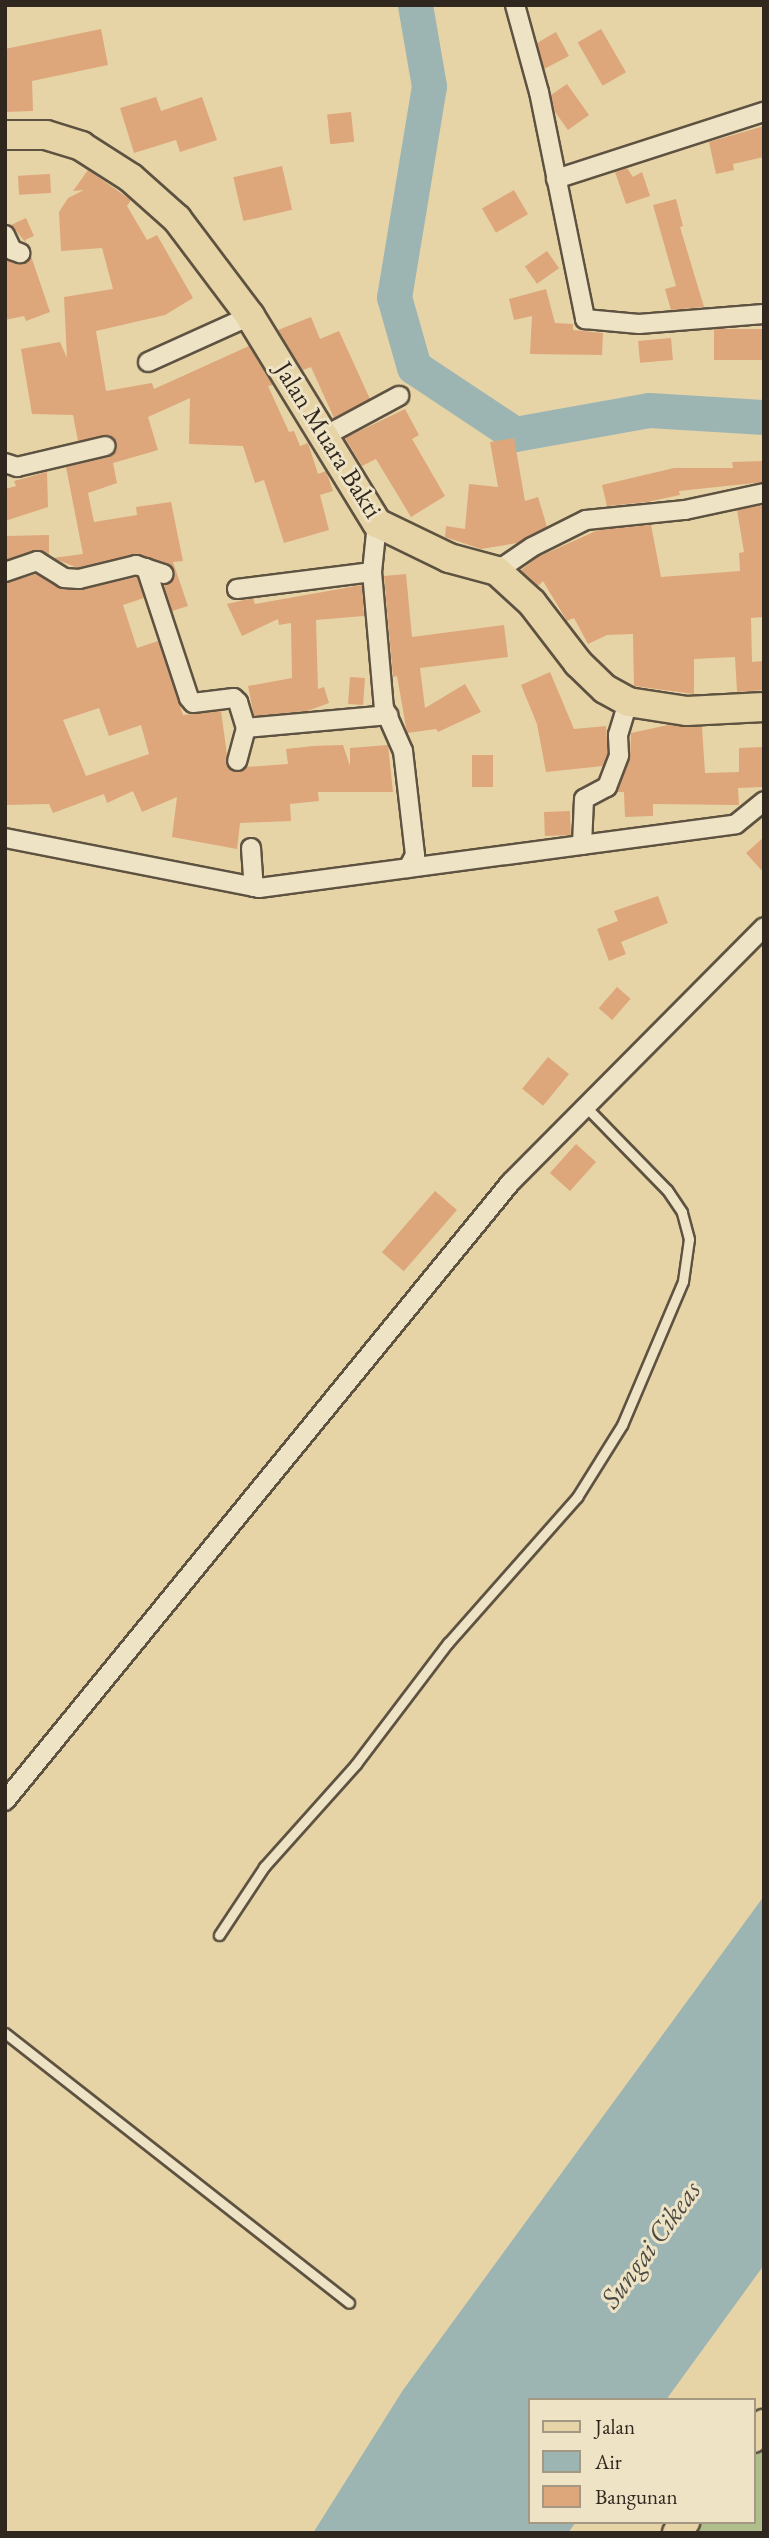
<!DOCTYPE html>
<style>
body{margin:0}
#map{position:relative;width:769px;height:2538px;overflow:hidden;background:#e6d4a7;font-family:"EB Garamond",serif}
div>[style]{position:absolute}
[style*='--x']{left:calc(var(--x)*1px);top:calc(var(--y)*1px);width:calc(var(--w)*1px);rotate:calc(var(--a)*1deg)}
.green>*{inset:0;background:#b0be8b}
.water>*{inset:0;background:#9cb5b3}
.river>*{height:35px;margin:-17.5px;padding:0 17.5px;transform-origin:17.5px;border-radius:17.5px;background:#9cb5b3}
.building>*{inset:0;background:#dea67b;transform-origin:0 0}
.roads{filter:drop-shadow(2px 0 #5e5241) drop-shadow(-2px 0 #5e5241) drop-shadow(0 2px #5e5241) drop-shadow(0 -2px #5e5241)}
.lane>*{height:9px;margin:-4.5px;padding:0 4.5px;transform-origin:4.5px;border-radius:4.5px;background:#efe3c6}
.street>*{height:18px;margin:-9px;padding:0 9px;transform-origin:9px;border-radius:9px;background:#efe3c6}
.primary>*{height:28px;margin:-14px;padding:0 14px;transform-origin:14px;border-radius:14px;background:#e6d4a7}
span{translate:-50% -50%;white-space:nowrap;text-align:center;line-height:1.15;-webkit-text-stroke:6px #efe3c6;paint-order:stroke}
.street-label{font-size:26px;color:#30271f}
.water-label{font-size:28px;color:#4b4a44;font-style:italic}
.frame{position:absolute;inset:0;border:7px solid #30271f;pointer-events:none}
.legend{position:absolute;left:528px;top:2398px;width:228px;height:126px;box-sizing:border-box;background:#efe3c6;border:2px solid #a39883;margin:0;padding:9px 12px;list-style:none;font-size:21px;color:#30271f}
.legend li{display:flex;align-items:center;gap:14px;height:35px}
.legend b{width:35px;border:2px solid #a39883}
</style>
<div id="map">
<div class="green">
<div style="clip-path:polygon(764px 2425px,764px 2533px,677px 2533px,685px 2522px,753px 2522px,753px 2438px)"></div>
</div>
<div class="water">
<div style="clip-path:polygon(764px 1896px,764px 2265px,666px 2400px,529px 2400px,529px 2522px,576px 2522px,568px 2533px,313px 2533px,403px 2390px)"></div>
</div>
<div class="river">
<div style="--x:415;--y:5;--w:82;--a:80.2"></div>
<div style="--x:429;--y:86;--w:214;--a:99.4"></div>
<div style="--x:394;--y:297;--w:73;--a:74.1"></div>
<div style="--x:414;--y:367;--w:121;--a:33.6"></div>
<div style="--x:515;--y:434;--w:136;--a:-10.2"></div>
<div style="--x:649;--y:410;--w:115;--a:3.5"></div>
</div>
<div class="building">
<div style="clip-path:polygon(101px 29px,108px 65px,32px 81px,33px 111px,5px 112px,5px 49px)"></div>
<div style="left:601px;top:29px;width:50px;height:27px;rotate:60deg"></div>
<div style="clip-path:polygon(556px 32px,569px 56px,544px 69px,537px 43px)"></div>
<div style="clip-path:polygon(567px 84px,589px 115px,568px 130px,555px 112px,551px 95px)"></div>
<div style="clip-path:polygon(156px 97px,161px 111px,202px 97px,217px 140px,180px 152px,176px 140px,134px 153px,120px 108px)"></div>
<div style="left:351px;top:112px;width:30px;height:24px;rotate:84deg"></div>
<div style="clip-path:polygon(764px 126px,764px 157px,733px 164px,734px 170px,716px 174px,709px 142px)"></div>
<div style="left:282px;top:166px;width:45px;height:50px;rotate:77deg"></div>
<div style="clip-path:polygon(627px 168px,633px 177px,642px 172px,650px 196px,626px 204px,615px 172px)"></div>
<div style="clip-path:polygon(88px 170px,131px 200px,127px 206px,147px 240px,157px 235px,193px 298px,165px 315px,96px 331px,106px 391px,152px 383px,154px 389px,249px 346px,273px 385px,268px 386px,289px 432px,294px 431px,300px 446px,308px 443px,318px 474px,326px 471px,333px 491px,320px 495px,329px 530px,284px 543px,264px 480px,255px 483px,243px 446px,189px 444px,190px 398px,148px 417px,158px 450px,113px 463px,117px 483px,88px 493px,94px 522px,137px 515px,136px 507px,171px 502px,183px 561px,173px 562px,188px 606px,172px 611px,164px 585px,172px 582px,175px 572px,167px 563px,134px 554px,78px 568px,53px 558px,83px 554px,66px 467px,109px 457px,117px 449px,109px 435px,78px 441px,73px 415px,32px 414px,21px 349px,60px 342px,67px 358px,64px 297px,113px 289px,102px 248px,61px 251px,59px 212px,68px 198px,84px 190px,73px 191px)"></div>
<div style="left:50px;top:174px;width:19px;height:32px;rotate:87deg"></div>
<div style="left:514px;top:190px;width:28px;height:37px;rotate:60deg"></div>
<div style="clip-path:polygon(676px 199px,683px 226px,680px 227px,704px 307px,671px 310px,665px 289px,676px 286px,653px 205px)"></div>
<div style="clip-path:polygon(26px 218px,34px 236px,25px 240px,27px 244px,11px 225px)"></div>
<div style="left:547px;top:251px;width:21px;height:27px;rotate:55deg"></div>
<div style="clip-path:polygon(31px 256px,50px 312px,26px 321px,24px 316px,5px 320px,5px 258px,21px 264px)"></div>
<div style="clip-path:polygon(546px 289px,555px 323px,573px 324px,573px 330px,603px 333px,602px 355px,530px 354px,532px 316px,514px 320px,509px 299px)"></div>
<div style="clip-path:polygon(311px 317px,320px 339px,339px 331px,370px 399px,334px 418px,311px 367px,303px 370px,278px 330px)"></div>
<div style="left:764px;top:329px;width:31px;height:50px;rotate:90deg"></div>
<div style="left:671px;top:338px;width:22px;height:33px;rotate:85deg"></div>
<div style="clip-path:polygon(405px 409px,419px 435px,412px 439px,445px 496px,411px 517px,376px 459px,362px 466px,345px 438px)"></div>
<div style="clip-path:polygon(514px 438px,525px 501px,538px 497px,547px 527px,517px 543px,481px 549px,445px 537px,446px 526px,465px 529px,469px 484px,498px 487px,490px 442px)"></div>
<div style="clip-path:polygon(763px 461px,764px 482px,679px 491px,680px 495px,647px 502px,607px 506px,602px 485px,674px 468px,733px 468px,732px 462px)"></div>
<div style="clip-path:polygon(47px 472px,48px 507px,5px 521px,5px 489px,16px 486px,14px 481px)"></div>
<div style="clip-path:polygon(764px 505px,764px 617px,751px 618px,752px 662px,763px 661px,764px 690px,737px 692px,735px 657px,694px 659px,694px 694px,634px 686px,633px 634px,607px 635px,588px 644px,574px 618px,567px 621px,543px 581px,538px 586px,521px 570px,538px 557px,598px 530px,651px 525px,661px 577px,740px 571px,739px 553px,744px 552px,737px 510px)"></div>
<div style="clip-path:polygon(49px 535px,49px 555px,38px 550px,5px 560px,5px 536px)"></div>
<div style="clip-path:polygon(evenodd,36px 574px,59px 588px,78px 590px,137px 577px,144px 598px,123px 605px,137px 648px,158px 641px,183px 715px,221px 711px,229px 769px,239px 772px,246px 767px,288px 764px,286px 749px,313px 746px,343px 745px,350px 766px,350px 748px,388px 745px,393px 792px,318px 792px,319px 801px,290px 804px,291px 821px,240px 823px,237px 849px,172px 837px,177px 797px,142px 812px,133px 791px,107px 803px,104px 794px,53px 813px,49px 804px,5px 805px,5px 583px,36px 574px,99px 708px,109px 736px,141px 725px,149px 754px,86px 776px,63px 720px,99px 708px)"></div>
<div style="clip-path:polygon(406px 574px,412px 637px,504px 625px,508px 657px,420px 668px,425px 708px,465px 684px,481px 712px,438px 732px,436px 729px,407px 733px,397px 676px,393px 677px,384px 576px)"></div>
<div style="clip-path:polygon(362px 585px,364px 616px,316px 620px,318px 689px,324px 687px,329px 703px,307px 711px,254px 716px,248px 686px,292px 678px,291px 623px,279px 625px,278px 619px,242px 636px,227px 604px,253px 598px,255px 604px)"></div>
<div style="clip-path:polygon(550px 672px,574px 729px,606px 726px,608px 753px,603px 766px,546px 772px,537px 724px,521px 685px)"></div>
<div style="left:350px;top:677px;width:15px;height:27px;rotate:4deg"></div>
<div style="clip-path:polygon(668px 725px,702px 727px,705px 773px,739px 772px,739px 748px,764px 747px,764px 787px,738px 788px,739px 805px,653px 804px,653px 816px,625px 817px,624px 792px,617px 792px,630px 758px,631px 733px)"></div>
<div style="left:472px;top:755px;width:21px;height:32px"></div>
<div style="left:570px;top:811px;width:24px;height:26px;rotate:88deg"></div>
<div style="clip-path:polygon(764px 837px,764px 873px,746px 853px)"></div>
<div style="clip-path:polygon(658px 896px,668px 923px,621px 942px,626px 954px,609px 961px,597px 929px,618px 921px,614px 911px)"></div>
<div style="left:617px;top:987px;width:18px;height:28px;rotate:41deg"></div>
<div style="left:548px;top:1057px;width:27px;height:41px;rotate:39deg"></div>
<div style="left:576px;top:1144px;width:27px;height:39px;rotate:42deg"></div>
<div style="left:435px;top:1191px;width:29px;height:81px;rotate:41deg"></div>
</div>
<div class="roads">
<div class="lane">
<div style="--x:219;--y:1935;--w:82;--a:-56.5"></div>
<div style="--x:264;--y:1867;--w:138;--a:-48.2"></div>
<div style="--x:356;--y:1764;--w:152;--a:-52.8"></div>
<div style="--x:448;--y:1643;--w:195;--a:-48.5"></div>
<div style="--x:577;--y:1497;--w:85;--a:-58"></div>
<div style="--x:622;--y:1425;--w:156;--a:-67"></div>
<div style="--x:683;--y:1281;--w:42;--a:-81.9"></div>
<div style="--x:689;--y:1239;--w:28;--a:-105"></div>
<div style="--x:682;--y:1212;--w:27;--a:-124"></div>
<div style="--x:667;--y:1190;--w:117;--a:-134.3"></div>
<div style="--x:5;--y:2033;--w:437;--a:38.1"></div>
</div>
<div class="street">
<div style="--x:515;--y:5;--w:90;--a:74.6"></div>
<div style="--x:539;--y:92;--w:232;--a:78.5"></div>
<div style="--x:585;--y:319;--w:54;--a:5.3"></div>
<div style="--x:639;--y:324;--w:125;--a:-4.6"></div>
<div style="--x:556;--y:179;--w:219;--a:-17.9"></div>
<div style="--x:5;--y:235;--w:17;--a:65"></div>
<div style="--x:12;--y:250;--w:9;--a:21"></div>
<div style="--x:148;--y:362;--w:112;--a:-24.3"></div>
<div style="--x:321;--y:438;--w:89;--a:-28.3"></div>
<div style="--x:5;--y:463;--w:13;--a:18"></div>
<div style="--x:17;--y:467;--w:91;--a:-13.3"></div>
<div style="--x:377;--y:523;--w:49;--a:95.8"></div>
<div style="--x:372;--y:572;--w:137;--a:85"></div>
<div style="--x:384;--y:708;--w:47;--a:66.2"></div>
<div style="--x:403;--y:751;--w:105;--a:83.4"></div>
<div style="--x:415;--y:855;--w:15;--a:118"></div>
<div style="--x:146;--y:568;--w:137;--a:71.7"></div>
<div style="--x:189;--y:698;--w:6;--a:51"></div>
<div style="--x:193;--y:703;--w:41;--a:-7"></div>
<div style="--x:234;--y:698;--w:6;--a:45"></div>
<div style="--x:238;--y:702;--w:27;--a:73"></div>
<div style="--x:246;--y:728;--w:34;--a:105"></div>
<div style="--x:497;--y:571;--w:42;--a:-34.4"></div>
<div style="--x:532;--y:547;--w:60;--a:-26.6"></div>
<div style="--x:586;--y:520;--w:100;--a:-5.8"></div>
<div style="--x:685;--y:510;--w:81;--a:-12.1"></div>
<div style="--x:5;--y:572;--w:34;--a:-19"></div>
<div style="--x:37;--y:561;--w:32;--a:32"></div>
<div style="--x:64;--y:578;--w:15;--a:4"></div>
<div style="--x:79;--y:579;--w:59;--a:-13.8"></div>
<div style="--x:136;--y:565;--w:29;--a:18"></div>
<div style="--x:237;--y:589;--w:136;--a:-7.2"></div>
<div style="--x:246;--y:728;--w:143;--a:-5.2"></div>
<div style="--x:5;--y:838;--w:259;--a:11.1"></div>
<div style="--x:259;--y:888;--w:481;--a:-7.6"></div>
<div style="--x:736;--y:824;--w:36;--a:-39"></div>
<div style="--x:582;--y:845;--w:46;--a:-87.5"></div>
<div style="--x:584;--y:799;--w:26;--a:-28"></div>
<div style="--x:607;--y:787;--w:34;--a:-69"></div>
<div style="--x:619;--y:755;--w:20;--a:-93"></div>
<div style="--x:618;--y:735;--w:34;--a:-73"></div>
<div style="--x:251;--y:848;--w:39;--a:86"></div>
<div style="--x:5;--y:1801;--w:799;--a:-50.74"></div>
<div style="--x:511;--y:1182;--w:359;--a:-45.2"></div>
</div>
<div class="primary">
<div style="--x:5;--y:135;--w:41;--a:0"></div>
<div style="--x:46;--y:135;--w:37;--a:17"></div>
<div style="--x:81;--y:146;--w:59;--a:32.6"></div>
<div style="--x:131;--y:178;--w:62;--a:41.7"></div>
<div style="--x:177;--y:219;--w:121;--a:53"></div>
<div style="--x:250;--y:316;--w:243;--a:58.5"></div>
<div style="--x:377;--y:523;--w:80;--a:25.9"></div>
<div style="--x:449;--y:558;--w:50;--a:15.2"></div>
<div style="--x:497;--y:571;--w:47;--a:42.4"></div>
<div style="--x:532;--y:603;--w:76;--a:52.5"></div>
<div style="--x:578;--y:663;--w:37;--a:44"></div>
<div style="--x:605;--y:689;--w:26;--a:29"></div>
<div style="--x:628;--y:702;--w:60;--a:8.7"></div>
<div style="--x:687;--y:711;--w:77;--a:-3"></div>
<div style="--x:753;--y:2438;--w:18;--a:-52"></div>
<div style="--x:677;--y:2533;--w:14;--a:-54"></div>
</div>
</div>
<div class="street-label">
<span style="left:328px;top:440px;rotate:58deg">Jalan Muara Bakti</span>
</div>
<div class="water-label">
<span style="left:650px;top:2244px;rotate:-54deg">Sungai Cikeas</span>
</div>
<div class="frame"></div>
<ul class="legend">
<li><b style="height:9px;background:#e6d4a7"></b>Jalan</li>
<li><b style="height:19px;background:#9cb5b3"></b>Air</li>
<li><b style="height:19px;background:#dea67b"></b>Bangunan</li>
</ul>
</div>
